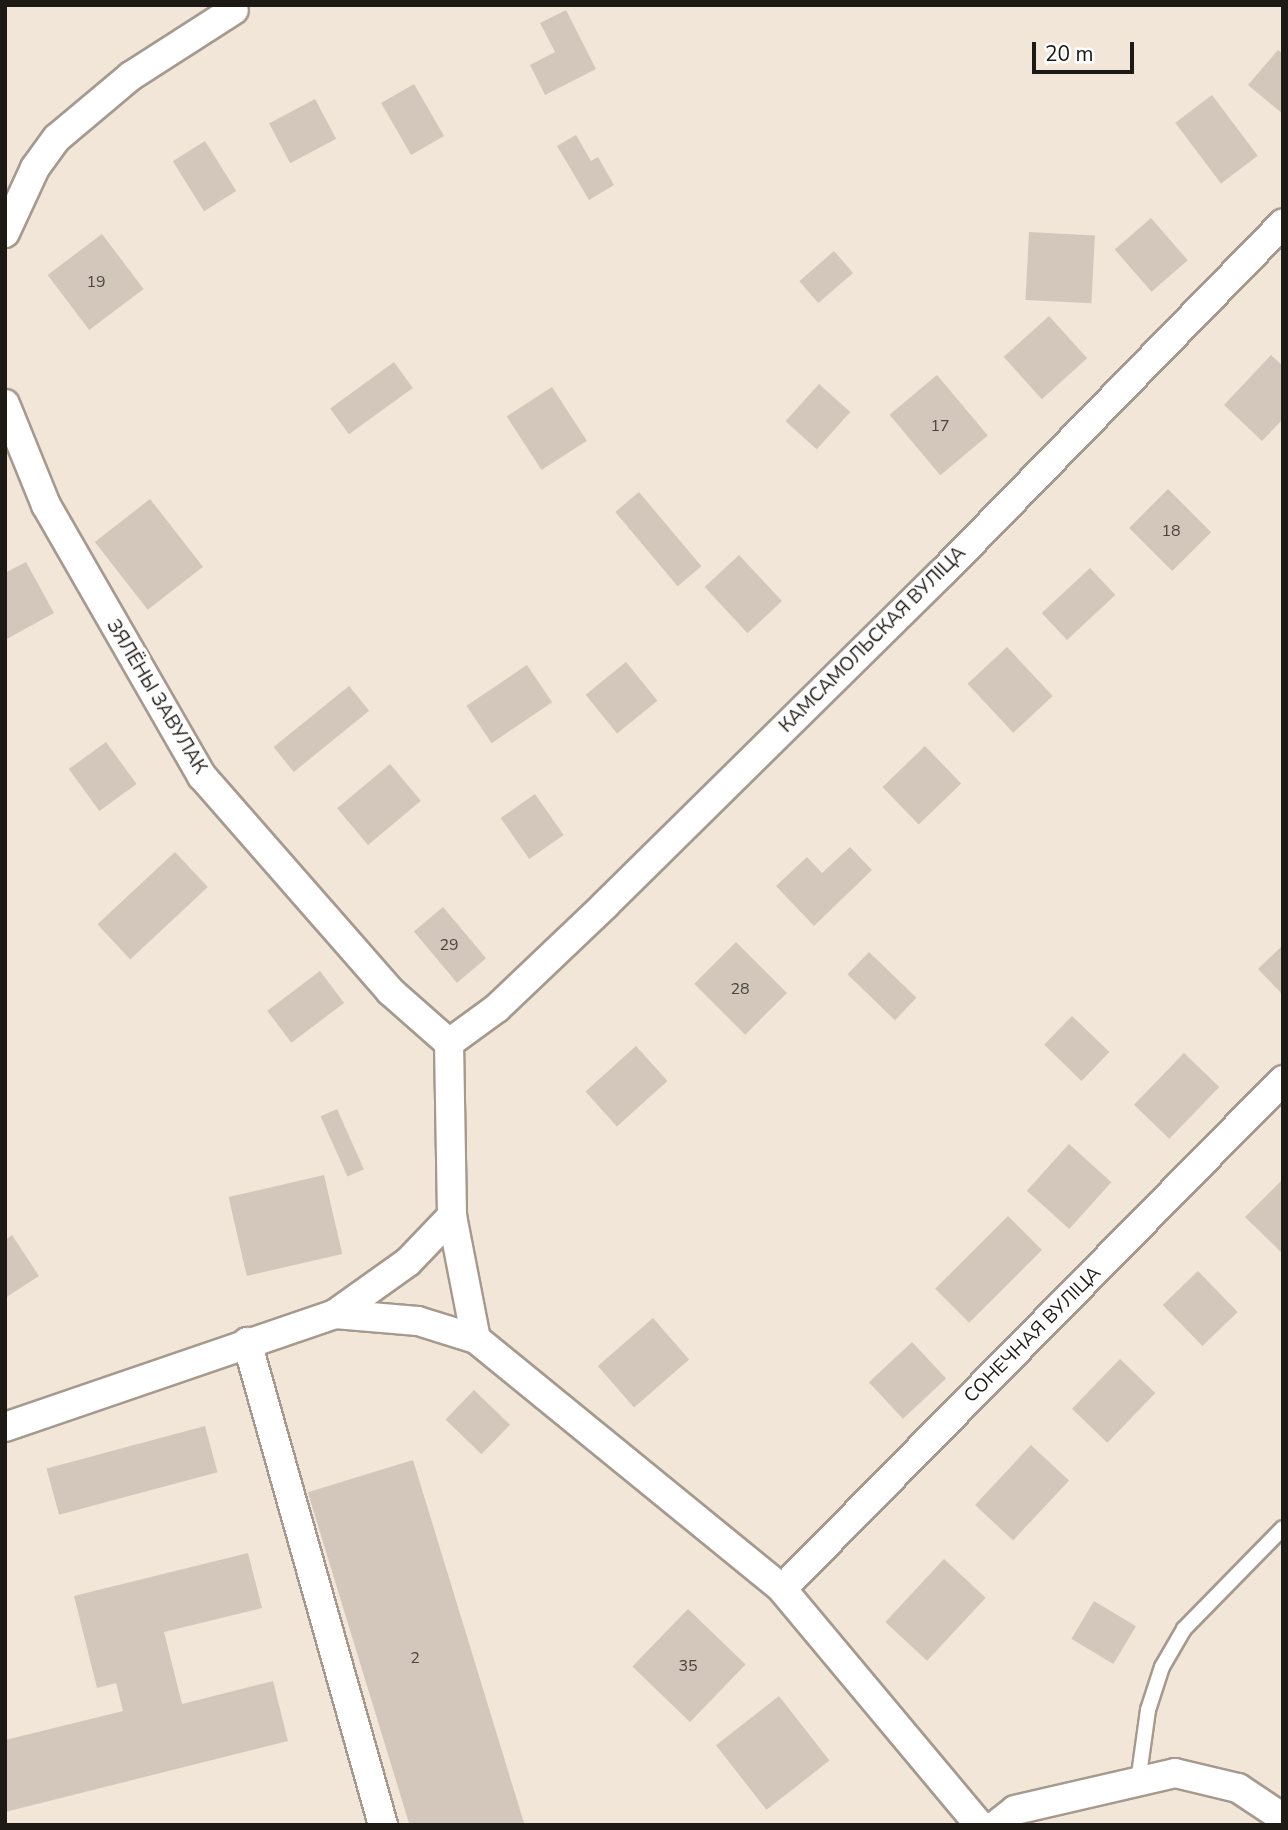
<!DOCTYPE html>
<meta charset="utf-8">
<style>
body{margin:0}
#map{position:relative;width:1288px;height:1830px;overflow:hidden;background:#f2e6d9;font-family:"Nunito Sans",sans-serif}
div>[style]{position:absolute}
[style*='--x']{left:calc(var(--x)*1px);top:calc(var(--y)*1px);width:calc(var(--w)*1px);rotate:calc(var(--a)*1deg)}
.building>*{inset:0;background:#d3c7bb;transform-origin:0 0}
.roads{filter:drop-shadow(2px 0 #a69a8e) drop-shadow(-2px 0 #a69a8e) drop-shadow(0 2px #a69a8e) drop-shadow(0 -2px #a69a8e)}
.service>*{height:14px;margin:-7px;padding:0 7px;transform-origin:7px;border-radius:7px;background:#fff}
.minor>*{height:28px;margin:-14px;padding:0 14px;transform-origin:14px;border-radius:14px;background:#fff}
span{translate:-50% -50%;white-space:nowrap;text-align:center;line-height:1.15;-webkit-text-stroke:6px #fff;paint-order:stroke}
.number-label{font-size:16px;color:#4a443e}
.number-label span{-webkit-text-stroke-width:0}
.street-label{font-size:19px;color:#1d1914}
.frame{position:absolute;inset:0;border:7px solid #1d1914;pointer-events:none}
.scale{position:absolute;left:1032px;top:42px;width:102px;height:32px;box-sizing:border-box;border:4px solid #1d1914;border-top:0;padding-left:9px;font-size:21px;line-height:24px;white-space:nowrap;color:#1d1914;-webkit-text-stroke:5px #fff;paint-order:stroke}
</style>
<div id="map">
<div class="building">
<div style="clip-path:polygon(566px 10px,596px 69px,545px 95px,530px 65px,555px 52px,540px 23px)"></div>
<div style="clip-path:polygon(1278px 50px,1283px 54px,1283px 114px,1248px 85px)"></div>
<div style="left:414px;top:84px;width:60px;height:38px;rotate:60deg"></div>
<div style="left:1212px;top:95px;width:76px;height:46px;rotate:53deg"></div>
<div style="left:315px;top:99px;width:45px;height:52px;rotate:62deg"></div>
<div style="clip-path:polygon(576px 135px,591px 161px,598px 157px,614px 185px,589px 200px,557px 146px)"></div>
<div style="left:205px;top:141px;width:59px;height:38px;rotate:58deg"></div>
<div style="left:1151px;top:218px;width:56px;height:48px;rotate:49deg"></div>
<div style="left:1029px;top:232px;width:66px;height:68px;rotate:3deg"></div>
<div style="left:102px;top:234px;width:69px;height:68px;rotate:53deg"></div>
<div style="left:834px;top:251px;width:29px;height:46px;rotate:49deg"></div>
<div style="left:1049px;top:316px;width:57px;height:61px;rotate:48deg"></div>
<div style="clip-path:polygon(1271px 355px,1283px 366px,1283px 419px,1262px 441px,1224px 405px)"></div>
<div style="left:394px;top:362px;width:32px;height:79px;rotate:54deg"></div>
<div style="left:937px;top:375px;width:79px;height:62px;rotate:50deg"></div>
<div style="left:819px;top:384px;width:42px;height:50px;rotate:42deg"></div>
<div style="left:552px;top:387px;width:64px;height:54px;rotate:57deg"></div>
<div style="left:1168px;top:489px;width:61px;height:55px;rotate:45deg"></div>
<div style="left:639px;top:492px;width:97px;height:31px;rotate:50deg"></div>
<div style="left:150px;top:499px;width:86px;height:70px;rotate:52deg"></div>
<div style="left:739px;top:555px;width:63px;height:47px;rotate:47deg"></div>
<div style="clip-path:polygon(26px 562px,54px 613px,5px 640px,5px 573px)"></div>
<div style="left:1090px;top:568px;width:37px;height:66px;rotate:47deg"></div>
<div style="left:1007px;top:647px;width:67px;height:54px;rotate:47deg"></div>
<div style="left:626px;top:662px;width:50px;height:52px;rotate:51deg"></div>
<div style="left:527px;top:665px;width:45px;height:73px;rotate:56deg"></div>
<div style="left:349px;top:686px;width:32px;height:97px;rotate:51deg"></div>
<div style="left:106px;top:742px;width:52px;height:46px;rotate:54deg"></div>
<div style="left:925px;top:746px;width:52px;height:59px;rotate:46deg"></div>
<div style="left:390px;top:764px;width:48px;height:69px;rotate:50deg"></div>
<div style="left:535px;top:794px;width:50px;height:42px;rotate:55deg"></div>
<div style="clip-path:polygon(850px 847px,872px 870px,814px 926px,776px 886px,807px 857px,822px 873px)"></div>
<div style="left:175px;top:852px;width:48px;height:106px;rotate:47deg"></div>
<div style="left:443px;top:907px;width:67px;height:38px;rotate:50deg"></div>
<div style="left:736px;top:942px;width:72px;height:59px;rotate:45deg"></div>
<div style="clip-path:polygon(1283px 945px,1283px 995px,1258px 969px)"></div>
<div style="left:869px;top:952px;width:66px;height:31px;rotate:44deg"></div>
<div style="left:320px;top:971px;width:40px;height:66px;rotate:53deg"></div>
<div style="left:1072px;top:1016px;width:52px;height:40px;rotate:44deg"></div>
<div style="left:636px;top:1046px;width:47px;height:68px;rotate:48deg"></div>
<div style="left:1184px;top:1053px;width:49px;height:72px;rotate:44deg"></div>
<div style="left:337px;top:1109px;width:66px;height:18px;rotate:66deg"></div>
<div style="left:1069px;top:1144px;width:57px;height:63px;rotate:42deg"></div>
<div style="left:324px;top:1175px;width:81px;height:98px;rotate:77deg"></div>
<div style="clip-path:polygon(1283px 1179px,1283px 1254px,1245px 1217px)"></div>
<div style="left:1008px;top:1216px;width:48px;height:103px;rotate:45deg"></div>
<div style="clip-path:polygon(12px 1235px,39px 1276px,5px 1298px,5px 1240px)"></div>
<div style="left:1198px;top:1271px;width:57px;height:49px;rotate:46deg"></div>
<div style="left:653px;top:1318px;width:55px;height:73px;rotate:49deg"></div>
<div style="left:912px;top:1342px;width:50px;height:59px;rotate:47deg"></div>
<div style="left:1120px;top:1359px;width:49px;height:69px;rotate:44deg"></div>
<div style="left:474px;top:1390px;width:50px;height:41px;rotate:44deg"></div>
<div style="left:205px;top:1426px;width:48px;height:164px;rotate:75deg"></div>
<div style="left:1031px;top:1445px;width:52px;height:82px;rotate:43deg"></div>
<div style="left:413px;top:1460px;width:381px;height:110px;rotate:73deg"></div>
<div style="clip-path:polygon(248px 1553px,262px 1608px,164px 1632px,182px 1704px,273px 1681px,288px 1741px,5px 1812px,5px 1740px,123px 1711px,116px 1683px,97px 1688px,74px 1596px)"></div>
<div style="left:944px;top:1559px;width:57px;height:86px;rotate:43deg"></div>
<div style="left:1094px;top:1601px;width:49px;height:44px;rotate:31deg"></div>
<div style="left:688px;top:1609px;width:80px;height:80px;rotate:44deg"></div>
<div style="left:779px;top:1696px;width:82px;height:80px;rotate:52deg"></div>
</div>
<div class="roads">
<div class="service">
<div style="--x:1138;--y:1782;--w:73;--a:-82.1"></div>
<div style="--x:1148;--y:1710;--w:45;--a:-72"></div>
<div style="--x:1162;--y:1667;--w:44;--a:-59.9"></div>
<div style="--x:1184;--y:1629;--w:141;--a:-45.6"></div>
</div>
<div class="minor">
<div style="--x:5;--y:233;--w:72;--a:-65.2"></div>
<div style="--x:35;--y:168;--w:37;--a:-54"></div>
<div style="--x:57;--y:138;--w:97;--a:-40"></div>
<div style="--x:131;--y:76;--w:122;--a:-32.7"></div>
<div style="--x:5;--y:404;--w:109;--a:67.9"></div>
<div style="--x:46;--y:505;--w:313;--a:60.1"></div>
<div style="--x:202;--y:776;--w:286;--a:48.8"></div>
<div style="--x:390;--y:991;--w:79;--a:41.4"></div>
<div style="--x:449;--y:1043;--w:59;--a:-36.1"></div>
<div style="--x:497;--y:1008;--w:149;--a:-43.6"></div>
<div style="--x:605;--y:905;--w:474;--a:-44.6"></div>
<div style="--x:943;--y:572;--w:487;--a:-45.7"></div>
<div style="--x:449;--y:1043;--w:173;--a:89"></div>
<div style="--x:452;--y:1216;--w:125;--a:79"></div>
<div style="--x:335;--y:1314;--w:90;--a:-35.5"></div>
<div style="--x:408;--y:1262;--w:64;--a:-46.3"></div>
<div style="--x:247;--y:1342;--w:502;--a:74.27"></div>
<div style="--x:5;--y:1427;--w:349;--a:-18.9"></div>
<div style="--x:335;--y:1314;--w:83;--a:4.8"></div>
<div style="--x:418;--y:1321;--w:61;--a:17.2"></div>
<div style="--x:476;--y:1339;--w:395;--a:39.2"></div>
<div style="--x:782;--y:1589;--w:307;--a:50.1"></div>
<div style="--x:782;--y:1589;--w:714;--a:-45.45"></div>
<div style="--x:996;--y:1825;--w:24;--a:-38"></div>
<div style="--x:1015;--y:1810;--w:164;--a:-13"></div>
<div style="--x:1175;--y:1773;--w:65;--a:13.4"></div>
<div style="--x:1238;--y:1788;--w:54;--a:33.7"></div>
</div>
</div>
<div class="number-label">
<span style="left:96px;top:282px">19</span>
<span style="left:940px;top:426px">17</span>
<span style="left:1171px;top:531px">18</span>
<span style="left:449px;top:945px">29</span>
<span style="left:740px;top:989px">28</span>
<span style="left:415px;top:1658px">2</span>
<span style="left:688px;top:1666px">35</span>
</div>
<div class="street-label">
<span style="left:873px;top:640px;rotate:-45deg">КАМСАМОЛЬСКАЯ ВУЛІЦА</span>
<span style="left:156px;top:697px;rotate:59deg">ЗЯЛЁНЫ ЗАВУЛАК</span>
<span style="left:1033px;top:1335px;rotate:-45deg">СОНЕЧНАЯ ВУЛІЦА</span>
</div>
<div class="frame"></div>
<div class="scale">20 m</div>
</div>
